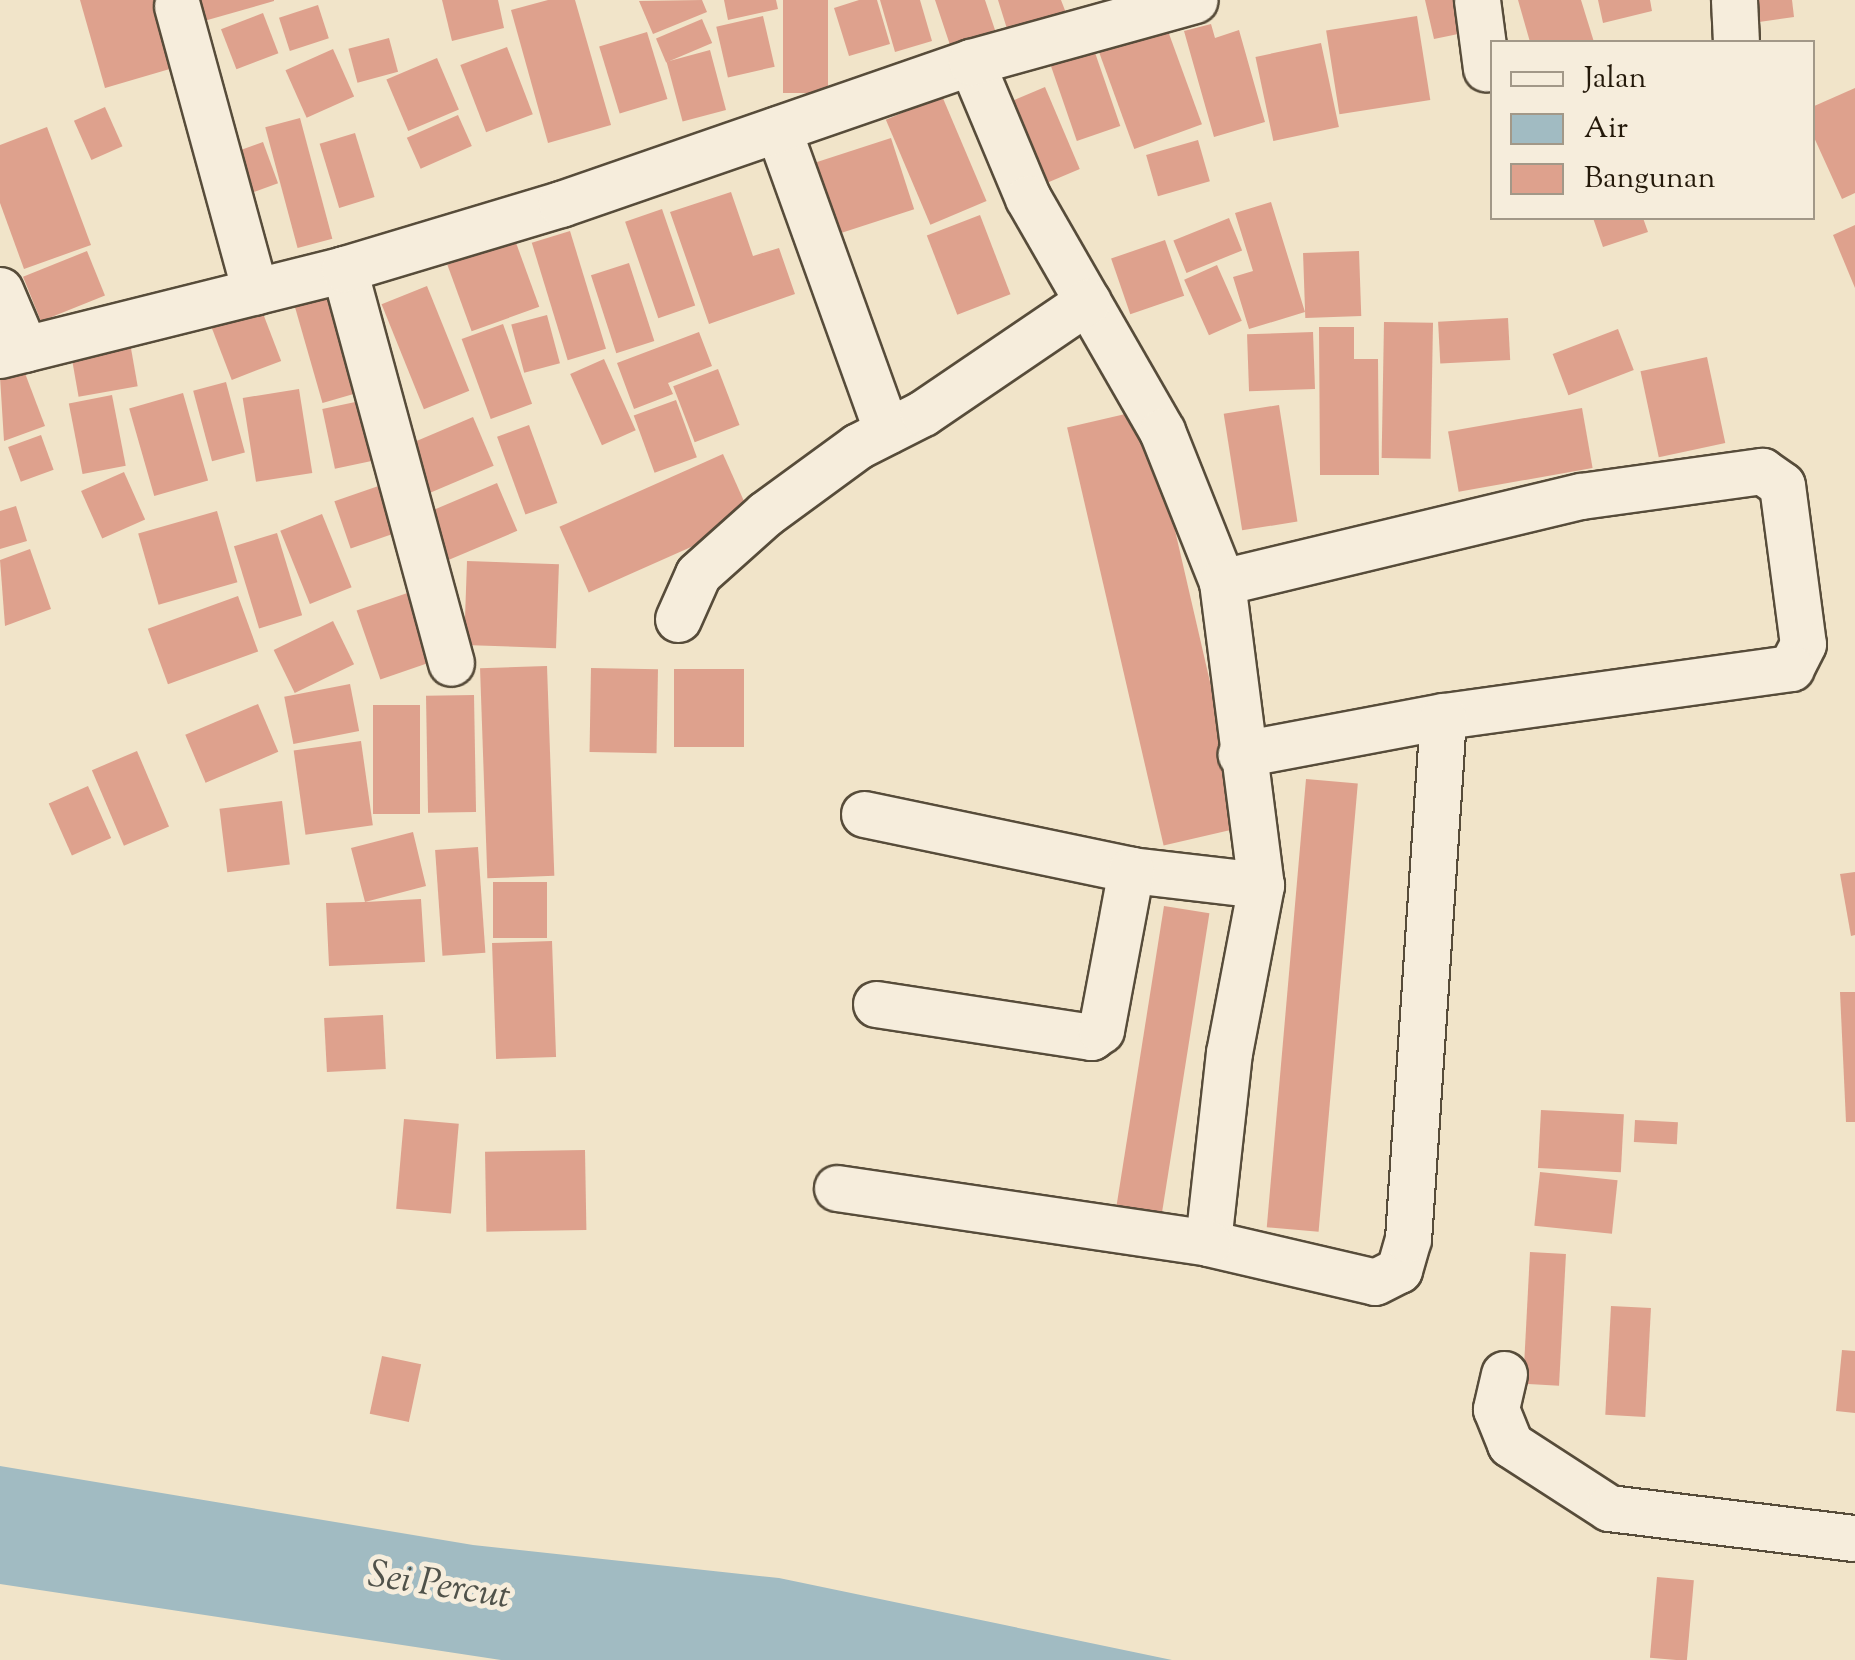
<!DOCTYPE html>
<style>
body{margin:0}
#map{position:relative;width:1855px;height:1660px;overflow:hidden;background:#f1e4c9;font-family:"Sorts Mill Goudy",serif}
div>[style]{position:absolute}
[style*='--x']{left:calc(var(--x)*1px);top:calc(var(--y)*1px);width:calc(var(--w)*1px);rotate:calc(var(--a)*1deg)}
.water>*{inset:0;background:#a1bbc2}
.building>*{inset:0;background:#dea18d;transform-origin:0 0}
.roads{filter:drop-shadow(2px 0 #574c3a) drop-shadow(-2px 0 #574c3a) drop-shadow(0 2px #574c3a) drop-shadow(0 -2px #574c3a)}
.street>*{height:45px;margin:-22.5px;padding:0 22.5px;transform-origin:22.5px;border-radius:22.5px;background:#f6eddc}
span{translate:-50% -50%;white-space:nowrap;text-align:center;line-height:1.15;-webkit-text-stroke:10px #f6eddc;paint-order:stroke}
.water-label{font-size:38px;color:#50524a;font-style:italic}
.legend{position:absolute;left:1490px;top:40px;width:325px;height:180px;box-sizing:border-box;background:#f6eddc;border:2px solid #a29888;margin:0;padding:12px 18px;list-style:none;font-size:30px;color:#24190a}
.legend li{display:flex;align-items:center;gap:20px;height:50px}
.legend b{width:50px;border:2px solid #a29888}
</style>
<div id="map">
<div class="water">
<div style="clip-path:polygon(0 1466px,473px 1545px,779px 1578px,1172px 1660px,501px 1660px,0 1584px)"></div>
</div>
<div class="building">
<div style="clip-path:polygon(80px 0,161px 0,180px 66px,105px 88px)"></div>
<div style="clip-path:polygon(197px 0,274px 0,274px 1px,204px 21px)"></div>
<div style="clip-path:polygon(442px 0,498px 0,504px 28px,452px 41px)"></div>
<div style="clip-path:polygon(548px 0,575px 0,611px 125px,548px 143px,511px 10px)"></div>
<div style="clip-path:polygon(702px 0,707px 12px,653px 34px,639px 1px)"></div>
<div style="clip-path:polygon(724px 0,776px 0,778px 9px,728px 20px)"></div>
<div style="left:783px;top:0;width:45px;height:93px"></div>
<div style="clip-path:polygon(859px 0,877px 0,890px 44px,849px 56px,834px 8px)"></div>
<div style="clip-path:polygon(880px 0,920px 0,932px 41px,895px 52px)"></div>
<div style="clip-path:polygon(935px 0,985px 0,995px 30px,950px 45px)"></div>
<div style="clip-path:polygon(998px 0,1061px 0,1066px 13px,1008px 32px)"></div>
<div style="clip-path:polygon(1425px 0,1456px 0,1463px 33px,1434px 39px)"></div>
<div style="clip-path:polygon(1518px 0,1581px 0,1594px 42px,1530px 42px)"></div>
<div style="clip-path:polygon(1598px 0,1650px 0,1652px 11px,1603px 23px)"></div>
<div style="clip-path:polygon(1742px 0,1792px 0,1794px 17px,1745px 24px)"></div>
<div style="left:318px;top:5px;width:35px;height:41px;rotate:72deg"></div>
<div style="left:263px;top:13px;width:43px;height:45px;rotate:69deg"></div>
<div style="left:763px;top:16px;width:52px;height:48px;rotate:77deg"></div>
<div style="left:1417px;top:16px;width:85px;height:92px;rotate:81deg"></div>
<div style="left:702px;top:19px;width:26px;height:50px;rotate:67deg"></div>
<div style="left:1164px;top:20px;width:111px;height:72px;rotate:70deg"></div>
<div style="clip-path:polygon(1211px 24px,1215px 38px,1239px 30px,1265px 122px,1214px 137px,1184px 31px)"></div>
<div style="left:647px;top:32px;width:70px;height:50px;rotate:73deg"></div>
<div style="left:389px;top:38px;width:35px;height:42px;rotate:75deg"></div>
<div style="left:1091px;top:41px;width:90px;height:46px;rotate:71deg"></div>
<div style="left:1321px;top:43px;width:86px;height:67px;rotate:78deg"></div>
<div style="left:507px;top:47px;width:72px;height:50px;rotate:69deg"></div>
<div style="left:333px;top:49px;width:52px;height:52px;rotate:66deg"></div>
<div style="left:710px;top:50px;width:62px;height:45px;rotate:75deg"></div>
<div style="left:437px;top:58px;width:56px;height:55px;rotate:67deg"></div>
<div style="left:1045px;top:87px;width:89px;height:36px;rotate:67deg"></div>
<div style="clip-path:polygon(1855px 88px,1855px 193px,1842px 199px,1812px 133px,1812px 107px)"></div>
<div style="left:942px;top:96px;width:114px;height:61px;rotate:67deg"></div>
<div style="left:105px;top:107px;width:43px;height:34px;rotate:66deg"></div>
<div style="left:458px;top:115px;width:34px;height:56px;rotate:66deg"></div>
<div style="left:300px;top:118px;width:125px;height:36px;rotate:75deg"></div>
<div style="clip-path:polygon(47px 127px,91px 245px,24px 269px,0 203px,0 145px)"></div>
<div style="left:355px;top:133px;width:67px;height:37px;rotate:73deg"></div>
<div style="left:891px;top:138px;width:75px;height:85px;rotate:72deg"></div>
<div style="left:1198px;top:140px;width:43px;height:54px;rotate:74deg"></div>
<div style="left:263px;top:142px;width:44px;height:42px;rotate:70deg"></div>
<div style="clip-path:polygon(731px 192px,753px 256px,779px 248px,795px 294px,709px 324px,670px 212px)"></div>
<div style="clip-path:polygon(1271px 202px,1305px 312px,1249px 329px,1233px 277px,1253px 271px,1235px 213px)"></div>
<div style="left:662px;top:209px;width:102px;height:39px;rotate:71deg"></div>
<div style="left:980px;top:215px;width:85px;height:57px;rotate:69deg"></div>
<div style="left:1229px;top:218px;width:35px;height:60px;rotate:68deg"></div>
<div style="clip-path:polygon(1593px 218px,1643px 218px,1648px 232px,1603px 247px)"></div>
<div style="clip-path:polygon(1855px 225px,1855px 288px,1833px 235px)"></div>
<div style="left:570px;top:231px;width:123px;height:40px;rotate:73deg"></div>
<div style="left:515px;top:240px;width:71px;height:72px;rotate:70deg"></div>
<div style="left:1165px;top:240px;width:59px;height:57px;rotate:71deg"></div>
<div style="left:87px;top:251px;width:48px;height:69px;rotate:68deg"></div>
<div style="left:1359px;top:251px;width:65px;height:56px;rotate:88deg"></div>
<div style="left:629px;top:263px;width:82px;height:40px;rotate:72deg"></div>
<div style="left:1217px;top:265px;width:61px;height:36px;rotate:66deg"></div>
<div style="left:427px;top:286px;width:113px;height:49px;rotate:68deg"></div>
<div style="left:346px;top:289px;width:103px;height:54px;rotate:74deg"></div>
<div style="left:259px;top:303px;width:62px;height:53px;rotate:69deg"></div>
<div style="left:547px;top:315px;width:50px;height:37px;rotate:75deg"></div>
<div style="left:1508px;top:318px;width:42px;height:70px;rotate:87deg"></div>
<div style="left:1384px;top:322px;width:49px;height:136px;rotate:1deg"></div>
<div style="left:503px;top:324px;width:85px;height:44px;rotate:70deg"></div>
<div style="clip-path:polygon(1319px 327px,1354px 327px,1354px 359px,1378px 359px,1379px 475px,1320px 475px)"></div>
<div style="left:1618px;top:329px;width:44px;height:70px;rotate:69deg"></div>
<div style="clip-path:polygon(699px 332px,712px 366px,668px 383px,673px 394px,634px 409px,617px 363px)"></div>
<div style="left:1313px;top:332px;width:57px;height:66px;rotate:88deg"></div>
<div style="left:129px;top:337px;width:50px;height:60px;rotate:80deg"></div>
<div style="left:1707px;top:357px;width:88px;height:68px;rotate:78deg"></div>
<div style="left:604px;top:359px;width:78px;height:37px;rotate:66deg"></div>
<div style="clip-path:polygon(23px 368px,45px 426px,4px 441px,0 377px)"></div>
<div style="left:718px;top:369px;width:60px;height:48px;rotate:69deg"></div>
<div style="left:226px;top:382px;width:73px;height:34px;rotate:75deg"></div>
<div style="left:299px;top:389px;width:85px;height:57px;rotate:81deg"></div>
<div style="left:183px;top:393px;width:91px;height:56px;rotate:74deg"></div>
<div style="left:112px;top:395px;width:72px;height:44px;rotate:79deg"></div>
<div style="left:379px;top:397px;width:61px;height:58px;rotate:78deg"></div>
<div style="left:676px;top:400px;width:61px;height:45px;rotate:70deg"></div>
<div style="left:1279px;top:405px;width:118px;height:56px;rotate:81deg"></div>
<div style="left:1582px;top:408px;width:61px;height:136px;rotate:80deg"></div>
<div style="left:1147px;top:409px;width:429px;height:82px;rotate:77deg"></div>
<div style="left:473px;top:417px;width:53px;height:69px;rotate:67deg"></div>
<div style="left:529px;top:425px;width:83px;height:34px;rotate:70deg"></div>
<div style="left:41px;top:435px;width:37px;height:35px;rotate:70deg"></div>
<div style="left:723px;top:454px;width:72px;height:179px;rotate:66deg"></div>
<div style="left:124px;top:472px;width:52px;height:47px;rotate:66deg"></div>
<div style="left:393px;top:481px;width:50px;height:62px;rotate:71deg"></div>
<div style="left:497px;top:483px;width:52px;height:78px;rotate:67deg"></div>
<div style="clip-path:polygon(16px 506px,27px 541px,0 549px,0 511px)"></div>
<div style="left:217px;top:511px;width:74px;height:82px;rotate:74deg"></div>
<div style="left:322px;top:514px;width:79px;height:45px;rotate:68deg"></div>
<div style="left:277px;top:533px;width:86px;height:45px;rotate:73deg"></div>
<div style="clip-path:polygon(30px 549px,51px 609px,5px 626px,0 560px)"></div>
<div style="left:467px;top:561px;width:92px;height:84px;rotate:2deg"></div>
<div style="left:419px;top:589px;width:73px;height:66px;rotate:71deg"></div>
<div style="left:238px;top:596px;width:59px;height:96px;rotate:70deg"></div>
<div style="left:333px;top:621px;width:48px;height:66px;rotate:64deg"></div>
<div style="left:547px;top:666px;width:210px;height:67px;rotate:88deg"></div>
<div style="left:591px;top:668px;width:67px;height:84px;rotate:1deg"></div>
<div style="left:674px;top:669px;width:70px;height:78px"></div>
<div style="left:350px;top:684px;width:48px;height:67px;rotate:79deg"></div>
<div style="left:474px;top:695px;width:117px;height:48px;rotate:89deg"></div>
<div style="left:258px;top:704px;width:52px;height:79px;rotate:67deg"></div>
<div style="left:373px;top:705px;width:47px;height:109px"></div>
<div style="left:361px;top:741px;width:85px;height:68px;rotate:82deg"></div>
<div style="left:137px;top:751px;width:82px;height:49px;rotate:67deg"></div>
<div style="left:1306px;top:779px;width:52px;height:450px;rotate:5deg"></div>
<div style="left:88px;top:786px;width:57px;height:43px;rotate:66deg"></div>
<div style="left:282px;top:801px;width:64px;height:63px;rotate:83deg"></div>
<div style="clip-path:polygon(413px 832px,426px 886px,365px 902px,421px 899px,425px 962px,329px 966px,326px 903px,365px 902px,351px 848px)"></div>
<div style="left:478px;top:847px;width:106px;height:43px;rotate:86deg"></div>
<div style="clip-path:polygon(1855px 872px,1855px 935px,1851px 936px,1840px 874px)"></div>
<div style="left:493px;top:882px;width:54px;height:56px"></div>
<div style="left:1164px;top:906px;width:46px;height:311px;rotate:9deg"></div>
<div style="left:552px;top:941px;width:116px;height:60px;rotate:88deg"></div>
<div style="clip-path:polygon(1840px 992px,1855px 992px,1855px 1122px,1846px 1122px)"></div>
<div style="left:383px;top:1015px;width:54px;height:59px;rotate:87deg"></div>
<div style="left:1541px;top:1110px;width:83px;height:58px;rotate:3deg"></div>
<div style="left:404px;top:1119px;width:55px;height:90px;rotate:5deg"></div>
<div style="left:1635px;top:1120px;width:43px;height:22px;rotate:3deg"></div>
<div style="left:585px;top:1150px;width:80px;height:100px;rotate:89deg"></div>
<div style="left:1540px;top:1172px;width:78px;height:54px;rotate:6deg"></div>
<div style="left:1530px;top:1252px;width:36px;height:132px;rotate:3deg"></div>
<div style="left:1611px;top:1306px;width:40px;height:109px;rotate:3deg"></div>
<div style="clip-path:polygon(1842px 1350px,1855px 1351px,1855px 1413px,1836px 1411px)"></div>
<div style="left:382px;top:1356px;width:40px;height:59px;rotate:12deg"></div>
<div style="left:1657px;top:1577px;width:37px;height:81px;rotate:5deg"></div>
</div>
<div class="roads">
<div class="street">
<div style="--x:1477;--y:0;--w:69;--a:82.5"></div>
<div style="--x:1734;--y:0;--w:42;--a:87.3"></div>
<div style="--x:177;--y:6;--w:296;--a:74.7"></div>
<div style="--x:971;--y:62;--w:147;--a:67.3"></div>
<div style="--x:1028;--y:198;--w:269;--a:60.1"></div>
<div style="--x:1162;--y:431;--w:162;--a:68.3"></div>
<div style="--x:1222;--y:582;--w:369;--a:-13.5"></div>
<div style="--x:1581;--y:496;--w:183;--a:-7.9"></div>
<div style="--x:1762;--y:471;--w:24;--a:35"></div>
<div style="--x:1782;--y:485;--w:160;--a:82.5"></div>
<div style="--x:1803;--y:644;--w:27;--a:117"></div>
<div style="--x:1791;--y:668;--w:351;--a:172.1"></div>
<div style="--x:1443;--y:716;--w:206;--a:169.3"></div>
<div style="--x:778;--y:129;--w:321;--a:70.2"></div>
<div style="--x:344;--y:269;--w:408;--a:74.8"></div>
<div style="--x:0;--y:290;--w:64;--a:67"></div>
<div style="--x:0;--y:355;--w:355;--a:-14"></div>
<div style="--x:344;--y:269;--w:227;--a:-16.7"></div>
<div style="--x:561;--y:204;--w:434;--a:-19.1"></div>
<div style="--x:971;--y:62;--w:232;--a:-15.5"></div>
<div style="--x:1222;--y:582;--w:305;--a:82.7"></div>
<div style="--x:1261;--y:885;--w:170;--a:100.8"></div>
<div style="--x:1229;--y:1052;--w:192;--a:96.3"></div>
<div style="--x:1208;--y:1243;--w:171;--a:13.1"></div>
<div style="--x:1375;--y:1282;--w:27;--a:-27"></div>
<div style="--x:1399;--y:1270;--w:32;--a:-74"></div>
<div style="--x:1408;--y:1239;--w:524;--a:-86.17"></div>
<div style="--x:678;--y:619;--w:49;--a:-66"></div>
<div style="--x:698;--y:574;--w:90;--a:-41.8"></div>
<div style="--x:765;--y:514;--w:115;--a:-36.2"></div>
<div style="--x:858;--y:446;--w:73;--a:-26.9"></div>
<div style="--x:923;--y:413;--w:199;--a:-34.2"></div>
<div style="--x:864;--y:814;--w:273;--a:11.8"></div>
<div style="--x:1131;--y:870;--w:131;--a:6.6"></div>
<div style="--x:876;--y:1004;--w:218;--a:8.7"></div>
<div style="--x:1091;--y:1037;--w:12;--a:-35"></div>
<div style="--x:1101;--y:1030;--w:163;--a:-79.4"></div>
<div style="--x:837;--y:1188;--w:375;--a:8.4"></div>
<div style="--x:1504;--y:1374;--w:36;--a:103"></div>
<div style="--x:1496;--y:1409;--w:38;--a:68"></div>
<div style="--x:1510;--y:1444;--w:118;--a:32.9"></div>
<div style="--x:1609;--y:1508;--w:248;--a:7"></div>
</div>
</div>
<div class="water-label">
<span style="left:439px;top:1588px;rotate:9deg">Sei Percut</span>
</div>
<ul class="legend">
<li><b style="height:12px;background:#f6eddc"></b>Jalan</li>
<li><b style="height:28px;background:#a1bbc2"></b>Air</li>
<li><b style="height:28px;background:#dea18d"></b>Bangunan</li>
</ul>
</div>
